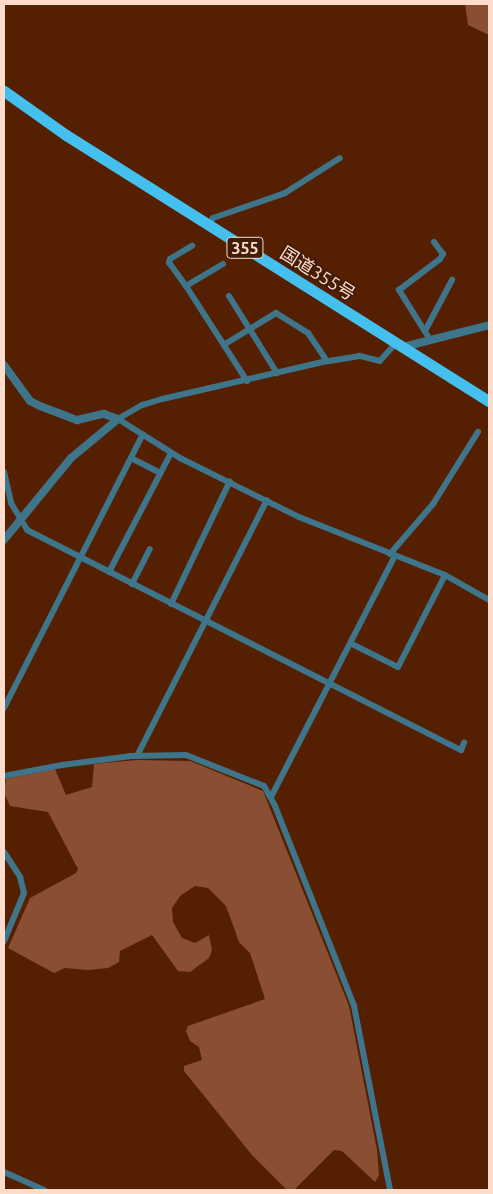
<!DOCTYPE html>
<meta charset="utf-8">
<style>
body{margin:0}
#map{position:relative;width:493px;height:1194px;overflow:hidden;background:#542001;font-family:Ubuntu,"Noto Sans JP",sans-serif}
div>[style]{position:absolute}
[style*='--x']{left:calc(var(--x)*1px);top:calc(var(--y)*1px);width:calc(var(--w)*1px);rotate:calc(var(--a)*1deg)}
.forest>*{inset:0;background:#8a4f32}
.minor>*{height:6px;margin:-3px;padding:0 3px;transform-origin:3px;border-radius:3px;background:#3e758b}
.tertiary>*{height:8px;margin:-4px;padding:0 4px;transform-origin:4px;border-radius:4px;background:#3e758b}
.trunk>*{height:11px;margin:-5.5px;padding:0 5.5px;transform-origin:5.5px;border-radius:5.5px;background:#44c0ee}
span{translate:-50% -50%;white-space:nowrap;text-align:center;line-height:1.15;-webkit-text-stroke:4px #421c08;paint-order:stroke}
.shield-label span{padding:1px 4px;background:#421c08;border:1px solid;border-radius:4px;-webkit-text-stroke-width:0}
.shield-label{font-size:16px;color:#fedccc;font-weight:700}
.street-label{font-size:18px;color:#fedccc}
.frame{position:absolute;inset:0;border:5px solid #fedccc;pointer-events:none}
</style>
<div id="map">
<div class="forest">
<div style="clip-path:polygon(465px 4px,489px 4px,489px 35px,468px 25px)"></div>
<div style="clip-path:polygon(137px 760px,190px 761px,263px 791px,349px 1006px,377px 1150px,379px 1175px,375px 1182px,342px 1151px,334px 1150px,294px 1190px,287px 1190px,252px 1155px,184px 1071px,184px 1066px,202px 1060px,199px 1047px,190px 1041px,186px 1031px,188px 1026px,265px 999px,250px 953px,239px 942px,226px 906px,208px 888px,195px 886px,180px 896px,172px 908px,173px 922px,182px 938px,195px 943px,209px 935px,212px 950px,209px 958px,190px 972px,178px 971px,152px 935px,120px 951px,119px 962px,108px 968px,88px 970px,65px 968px,54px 973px,8px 948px,30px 898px,76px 873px,78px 869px,48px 812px,10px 806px,4px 793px,6px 779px,55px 769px,66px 795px,92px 787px,94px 764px)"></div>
</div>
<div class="minor">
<div style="--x:209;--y:224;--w:7;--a:-56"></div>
<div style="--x:213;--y:218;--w:76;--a:-19.1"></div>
<div style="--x:285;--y:193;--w:65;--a:-32.5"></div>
<div style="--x:223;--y:264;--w:43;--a:149.3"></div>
<div style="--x:186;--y:286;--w:113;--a:57.3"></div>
<div style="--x:186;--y:286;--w:29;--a:-126"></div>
<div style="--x:169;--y:263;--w:4;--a:-76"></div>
<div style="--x:170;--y:259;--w:26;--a:-31"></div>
<div style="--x:229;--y:296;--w:91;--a:58.1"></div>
<div style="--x:425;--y:331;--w:58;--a:-62.1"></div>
<div style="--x:429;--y:338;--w:57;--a:-122"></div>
<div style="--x:399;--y:290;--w:51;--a:-37.1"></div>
<div style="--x:440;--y:259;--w:6;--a:-59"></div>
<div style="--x:443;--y:254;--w:15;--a:-127"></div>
<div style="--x:396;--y:343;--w:24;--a:132"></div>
<div style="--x:380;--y:361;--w:21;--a:-166"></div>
<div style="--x:360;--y:356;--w:33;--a:171"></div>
<div style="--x:327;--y:361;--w:169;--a:167"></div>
<div style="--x:162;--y:399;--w:21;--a:163"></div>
<div style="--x:142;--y:405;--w:28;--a:150"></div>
<div style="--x:118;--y:419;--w:73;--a:32.2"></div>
<div style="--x:180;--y:458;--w:133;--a:26.4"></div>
<div style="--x:299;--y:517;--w:157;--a:21.7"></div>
<div style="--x:445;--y:575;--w:51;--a:29.6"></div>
<div style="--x:225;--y:344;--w:60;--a:-31.3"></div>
<div style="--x:276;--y:313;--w:38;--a:32"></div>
<div style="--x:308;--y:333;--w:34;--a:56"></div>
<div style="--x:131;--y:458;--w:33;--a:27"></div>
<div style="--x:4;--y:472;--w:32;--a:77"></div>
<div style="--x:11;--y:503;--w:31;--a:59"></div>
<div style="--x:27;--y:530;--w:487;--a:26.9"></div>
<div style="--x:461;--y:750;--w:8;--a:-67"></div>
<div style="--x:390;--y:554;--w:66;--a:-49.3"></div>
<div style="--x:433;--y:504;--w:85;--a:-58"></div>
<div style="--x:109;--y:572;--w:134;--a:-62.5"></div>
<div style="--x:132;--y:584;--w:39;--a:-63"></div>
<div style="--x:171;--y:604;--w:136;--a:-64.4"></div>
<div style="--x:352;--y:644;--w:51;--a:26.6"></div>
<div style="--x:398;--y:667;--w:103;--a:-62.9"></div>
<div style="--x:4;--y:708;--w:307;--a:-63.1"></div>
<div style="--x:137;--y:756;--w:287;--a:-63.1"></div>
<div style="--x:4;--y:776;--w:59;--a:-10.7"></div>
<div style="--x:62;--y:765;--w:70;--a:-7.4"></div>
<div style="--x:131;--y:756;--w:55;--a:-1"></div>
<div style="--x:186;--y:755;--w:84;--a:21.7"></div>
<div style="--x:264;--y:786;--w:23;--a:61"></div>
<div style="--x:275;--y:806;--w:215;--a:68.4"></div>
<div style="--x:354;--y:1006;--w:187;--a:78.9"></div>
<div style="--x:271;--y:797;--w:271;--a:-62.8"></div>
<div style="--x:4;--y:852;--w:30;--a:57"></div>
<div style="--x:20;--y:877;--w:16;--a:76"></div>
<div style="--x:24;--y:893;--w:52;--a:112.6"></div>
<div style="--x:4;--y:1172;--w:44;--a:24.2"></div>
</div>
<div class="tertiary">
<div style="--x:403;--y:347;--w:89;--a:-14.3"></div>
<div style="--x:4;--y:365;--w:44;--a:54.2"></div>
<div style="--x:30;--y:401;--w:11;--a:27"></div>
<div style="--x:40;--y:406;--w:40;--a:21"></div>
<div style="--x:77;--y:420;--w:28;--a:-13"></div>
<div style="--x:104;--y:414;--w:15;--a:20"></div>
<div style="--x:118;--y:419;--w:61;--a:140.3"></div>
<div style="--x:71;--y:458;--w:106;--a:129.3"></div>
</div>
<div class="trunk">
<div style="--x:4;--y:91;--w:76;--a:35.4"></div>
<div style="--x:66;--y:135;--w:500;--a:32.2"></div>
</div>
<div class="shield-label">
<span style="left:245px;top:248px">355</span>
</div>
<div class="street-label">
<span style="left:318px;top:273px;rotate:32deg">国道355号</span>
</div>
<div class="frame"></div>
</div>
